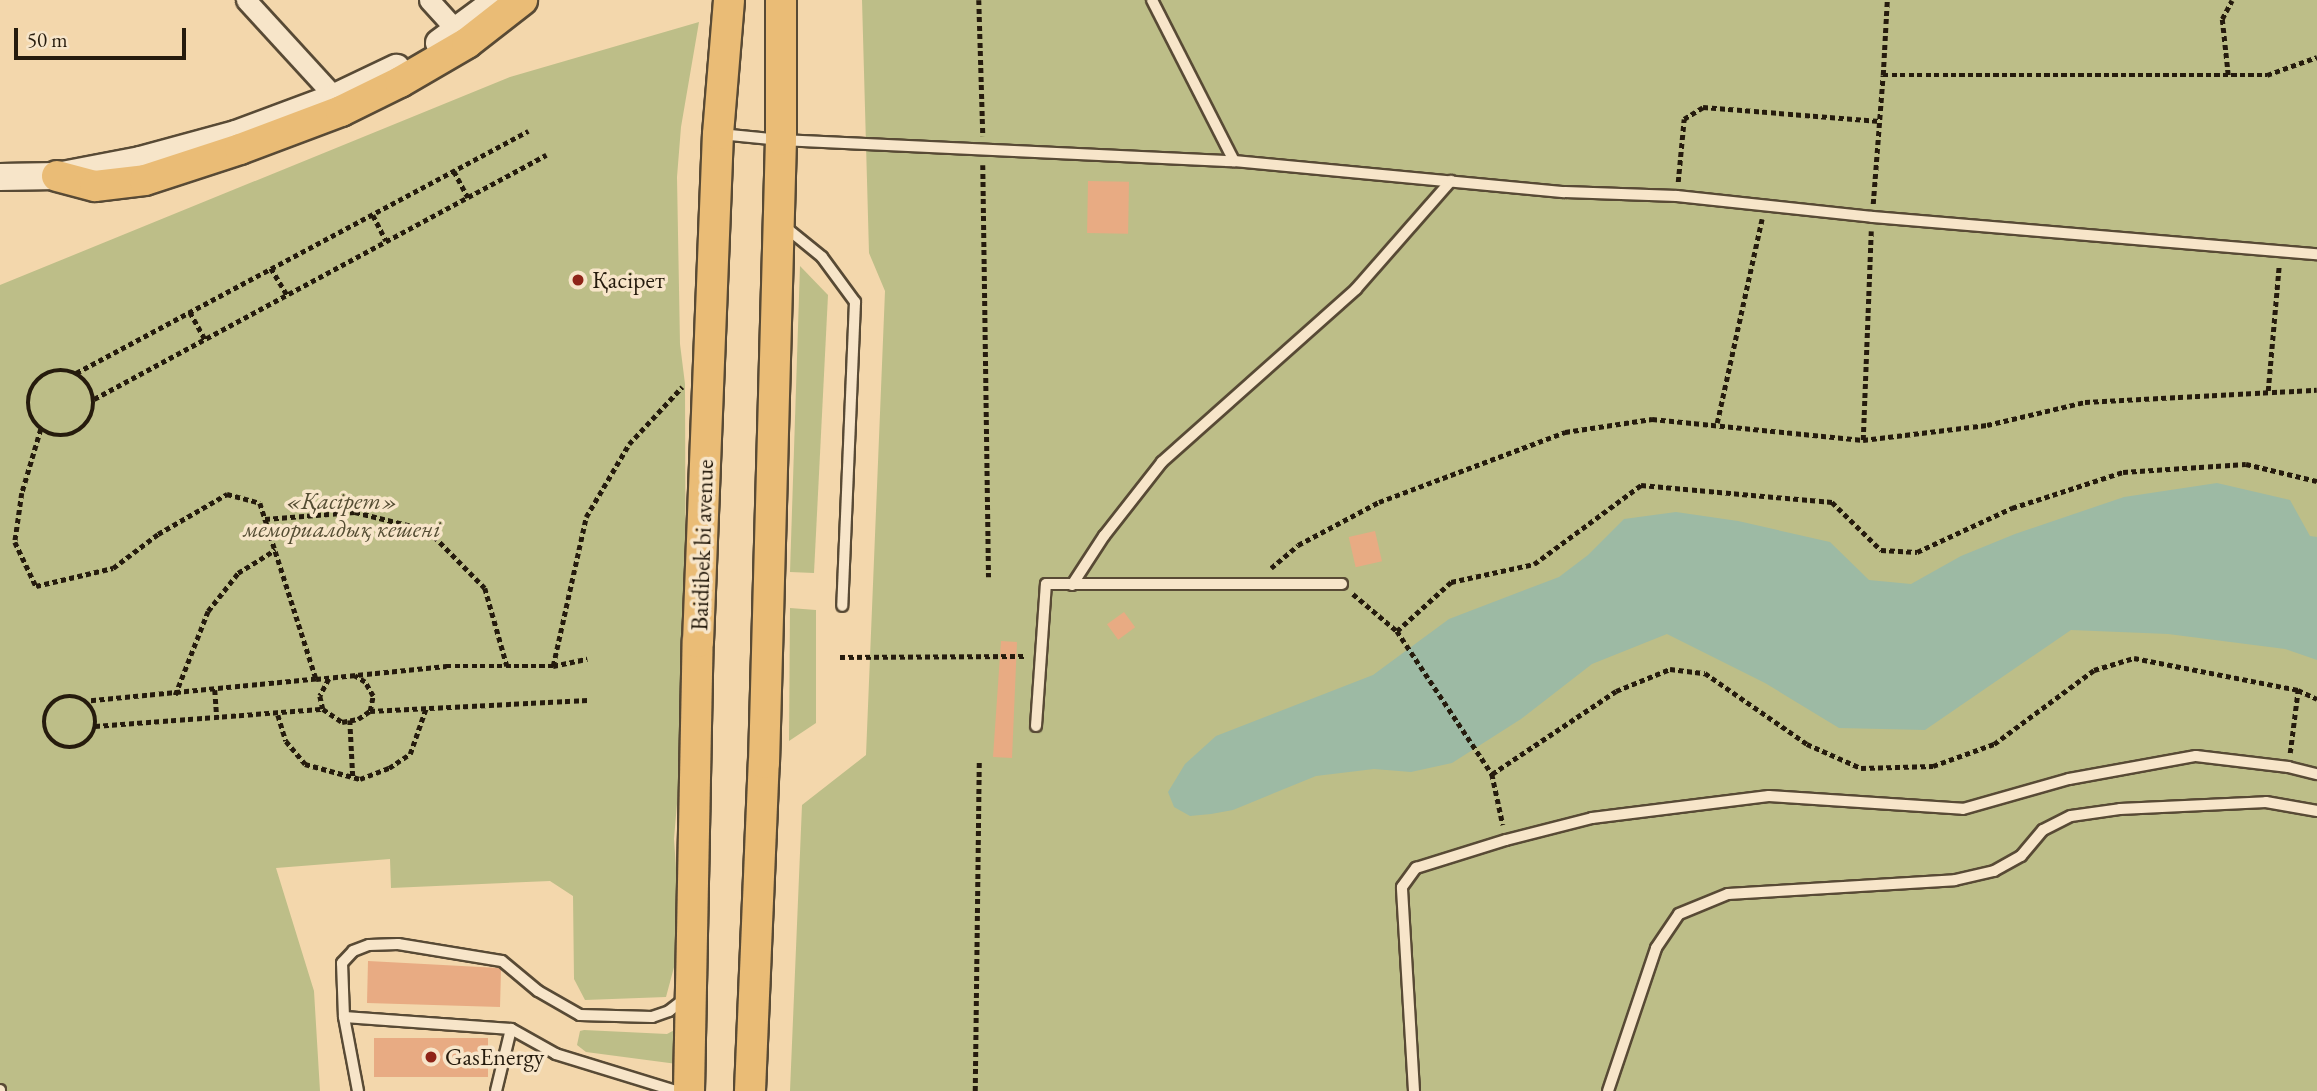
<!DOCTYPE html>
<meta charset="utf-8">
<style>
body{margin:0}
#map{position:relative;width:2317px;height:1091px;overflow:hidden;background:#f3d7ac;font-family:"EB Garamond",serif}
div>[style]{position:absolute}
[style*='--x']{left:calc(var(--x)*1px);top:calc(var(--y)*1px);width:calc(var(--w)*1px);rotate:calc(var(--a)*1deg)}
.green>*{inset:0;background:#bdbe88}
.water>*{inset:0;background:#9dbaa4}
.building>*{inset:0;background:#e8ab83;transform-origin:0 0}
.path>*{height:4.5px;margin-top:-2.25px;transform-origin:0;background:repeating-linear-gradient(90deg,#251b0d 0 5px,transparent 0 8.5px)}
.path>.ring{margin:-2.25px;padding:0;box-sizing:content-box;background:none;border:4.5px solid #251b0d;border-radius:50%}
.roads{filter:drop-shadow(2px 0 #584a35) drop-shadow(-2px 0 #584a35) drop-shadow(0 2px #584a35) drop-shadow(0 -2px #584a35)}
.service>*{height:10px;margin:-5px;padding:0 5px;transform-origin:5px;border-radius:5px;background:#f7e5c9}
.minor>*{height:19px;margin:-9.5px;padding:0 9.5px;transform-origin:9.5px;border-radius:9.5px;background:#f7e5c9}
.secondary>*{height:26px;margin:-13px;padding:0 13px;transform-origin:13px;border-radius:13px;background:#f7e5c9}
.primary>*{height:30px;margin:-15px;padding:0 15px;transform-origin:15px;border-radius:15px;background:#eabc76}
.dots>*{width:19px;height:19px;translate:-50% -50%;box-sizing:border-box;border:4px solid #f7e5c9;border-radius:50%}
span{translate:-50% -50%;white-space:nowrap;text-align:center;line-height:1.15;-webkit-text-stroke:7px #f7e5c9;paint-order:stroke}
.poi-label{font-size:24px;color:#251b0d}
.left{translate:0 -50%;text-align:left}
.park-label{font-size:24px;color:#534c32;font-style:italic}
.street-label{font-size:24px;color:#251b0d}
.scale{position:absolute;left:14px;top:28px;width:172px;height:32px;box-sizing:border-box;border:4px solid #251b0d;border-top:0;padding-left:9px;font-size:21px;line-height:24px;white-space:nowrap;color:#251b0d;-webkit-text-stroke:5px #f7e5c9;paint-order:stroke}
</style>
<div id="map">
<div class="green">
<div style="clip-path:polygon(862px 0,2317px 0,2317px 1091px,790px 1091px,802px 805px,866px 755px,885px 291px,869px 253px)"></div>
<div style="clip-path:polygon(699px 22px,681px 127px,677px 177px,680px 344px,685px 384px,686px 697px,674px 839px,681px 941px,666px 997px,585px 1000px,574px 979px,573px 896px,550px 881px,391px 888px,390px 859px,276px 868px,314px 991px,320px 1091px,0 1091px,0 285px,510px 77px)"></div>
<div style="clip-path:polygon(800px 266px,828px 295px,814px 573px,790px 572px)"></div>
<div style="clip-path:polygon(790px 608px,816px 610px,816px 723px,789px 741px)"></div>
<div style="clip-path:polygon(682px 1026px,677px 1064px,586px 1052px,577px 1045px,580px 1031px,584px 1030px,667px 1034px)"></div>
</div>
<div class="water">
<div style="clip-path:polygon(2217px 483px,2290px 500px,2310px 536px,2317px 537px,2317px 660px,2285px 649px,2168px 634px,2071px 630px,1925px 730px,1839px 728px,1765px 683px,1667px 634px,1592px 664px,1521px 719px,1452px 763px,1411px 772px,1374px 769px,1316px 776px,1233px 810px,1211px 814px,1190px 816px,1174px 807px,1168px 792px,1185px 764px,1216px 736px,1373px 675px,1449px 619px,1559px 577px,1588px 555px,1624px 519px,1676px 512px,1738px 521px,1830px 542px,1869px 580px,1911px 584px,1961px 556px,2015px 534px,2124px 497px)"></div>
</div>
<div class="building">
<div style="left:1088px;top:181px;width:41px;height:52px;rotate:1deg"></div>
<div style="left:1375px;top:531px;width:31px;height:27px;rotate:77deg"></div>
<div style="left:1124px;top:612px;width:19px;height:21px;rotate:54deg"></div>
<div style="clip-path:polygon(1001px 641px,1017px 642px,1012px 758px,993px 757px)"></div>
<div style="clip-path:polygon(368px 961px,499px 968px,501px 970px,500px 1007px,367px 1003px)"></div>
<div style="left:374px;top:1038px;width:114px;height:39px"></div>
</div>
<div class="path">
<div style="--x:979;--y:0;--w:136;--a:88.3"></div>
<div style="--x:1883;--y:75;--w:75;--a:-86.9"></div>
<div style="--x:2228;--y:75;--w:56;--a:-96.1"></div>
<div style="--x:2222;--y:19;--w:21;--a:-62"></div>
<div style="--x:983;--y:165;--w:412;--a:89.2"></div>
<div style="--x:454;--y:171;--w:30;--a:62"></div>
<div style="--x:1678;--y:182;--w:63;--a:-84.6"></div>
<div style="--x:1684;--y:119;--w:22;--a:-32"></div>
<div style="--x:1703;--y:107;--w:177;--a:4.5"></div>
<div style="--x:1873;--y:204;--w:129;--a:-85.6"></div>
<div style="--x:1883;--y:75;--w:384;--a:0"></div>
<div style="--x:2267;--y:75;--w:53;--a:-19.8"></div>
<div style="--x:373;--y:215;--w:29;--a:63"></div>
<div style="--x:271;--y:268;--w:31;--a:59"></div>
<div style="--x:190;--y:312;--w:31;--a:61"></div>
<div class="ring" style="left:28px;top:370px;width:61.5px;height:61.5px"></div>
<div style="--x:76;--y:373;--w:513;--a:-28.16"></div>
<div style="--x:2268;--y:391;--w:125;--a:-85"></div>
<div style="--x:94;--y:399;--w:514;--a:-28.36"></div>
<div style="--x:1717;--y:423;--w:209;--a:-77.6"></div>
<div style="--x:41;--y:429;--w:67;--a:106.5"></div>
<div style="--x:22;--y:493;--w:49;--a:98.1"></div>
<div style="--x:15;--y:542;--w:49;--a:64.5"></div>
<div style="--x:36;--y:586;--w:79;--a:-13.2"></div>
<div style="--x:113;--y:568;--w:56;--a:-37.1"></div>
<div style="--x:158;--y:534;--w:80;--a:-30.1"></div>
<div style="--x:227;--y:494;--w:34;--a:15"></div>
<div style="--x:260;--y:503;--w:185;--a:72.3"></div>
<div style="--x:316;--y:679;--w:229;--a:174.5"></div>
<div style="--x:1863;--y:440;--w:209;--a:-87.8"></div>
<div style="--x:265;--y:519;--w:90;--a:-4.4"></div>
<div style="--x:355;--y:512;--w:75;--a:13.9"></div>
<div style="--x:428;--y:530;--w:81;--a:45.5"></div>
<div style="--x:485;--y:588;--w:81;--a:74.2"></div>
<div style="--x:1271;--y:568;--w:35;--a:-40"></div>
<div style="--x:1298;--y:545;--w:92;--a:-28"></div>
<div style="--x:1379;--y:502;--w:199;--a:-20.6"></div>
<div style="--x:1565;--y:432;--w:88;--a:-8.5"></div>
<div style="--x:1652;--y:419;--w:212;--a:5.7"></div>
<div style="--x:1863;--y:440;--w:125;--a:-6.9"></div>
<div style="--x:1987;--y:425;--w:101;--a:-13.2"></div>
<div style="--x:2085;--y:402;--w:232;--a:-3"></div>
<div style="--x:1353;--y:594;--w:57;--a:40.1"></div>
<div style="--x:1397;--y:631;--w:172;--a:56.4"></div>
<div style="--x:1492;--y:774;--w:52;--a:77.8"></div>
<div style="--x:1397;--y:631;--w:73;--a:-42.2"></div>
<div style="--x:1451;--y:582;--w:85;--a:-12.2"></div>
<div style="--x:1534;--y:564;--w:133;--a:-36.4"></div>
<div style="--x:1641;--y:485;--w:192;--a:5.1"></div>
<div style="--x:1832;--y:502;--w:69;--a:44.4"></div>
<div style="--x:1881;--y:550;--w:36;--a:3"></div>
<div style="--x:1917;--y:552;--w:105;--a:-24.9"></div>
<div style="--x:2012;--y:508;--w:117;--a:-18"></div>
<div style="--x:2123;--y:472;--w:123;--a:-3.7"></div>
<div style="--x:2246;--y:464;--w:73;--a:13.5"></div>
<div style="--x:840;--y:657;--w:186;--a:-0.3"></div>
<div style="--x:553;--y:666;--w:153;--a:-77.5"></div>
<div style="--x:586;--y:517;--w:85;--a:-59.5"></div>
<div style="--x:629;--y:444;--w:78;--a:-47.1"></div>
<div style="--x:316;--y:679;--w:131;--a:-5.7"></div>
<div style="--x:446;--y:666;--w:107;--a:0"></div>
<div style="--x:553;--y:666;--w:35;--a:-12"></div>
<div style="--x:329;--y:679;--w:19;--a:118"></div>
<div style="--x:320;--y:696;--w:13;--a:77"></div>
<div style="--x:323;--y:709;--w:23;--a:34"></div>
<div style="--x:342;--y:722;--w:16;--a:-11"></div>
<div style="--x:358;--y:719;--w:14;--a:-34"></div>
<div style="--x:370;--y:711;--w:15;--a:-79"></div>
<div style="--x:373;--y:696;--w:16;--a:-120"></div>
<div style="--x:365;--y:682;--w:12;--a:-149"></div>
<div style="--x:215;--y:690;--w:28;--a:86"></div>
<div style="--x:175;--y:695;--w:90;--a:-68.6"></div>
<div style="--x:208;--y:611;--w:48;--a:-51.7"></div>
<div style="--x:238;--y:573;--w:44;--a:-31.9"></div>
<div class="ring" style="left:44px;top:696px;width:47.5px;height:47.5px"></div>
<div style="--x:370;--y:711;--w:218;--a:-2.9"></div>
<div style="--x:278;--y:715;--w:27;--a:73"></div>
<div style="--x:286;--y:741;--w:30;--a:50"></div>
<div style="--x:305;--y:764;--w:57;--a:15.3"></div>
<div style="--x:360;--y:779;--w:31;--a:-21"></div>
<div style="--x:389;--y:768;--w:25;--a:-34"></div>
<div style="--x:410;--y:754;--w:49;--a:-70.8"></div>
<div style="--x:350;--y:720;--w:57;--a:87"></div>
<div style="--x:95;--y:726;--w:229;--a:-4.3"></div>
<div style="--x:2290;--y:753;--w:64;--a:-82.8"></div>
<div style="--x:1492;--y:774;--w:149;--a:-33.8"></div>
<div style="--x:1616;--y:691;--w:58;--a:-22.2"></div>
<div style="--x:1670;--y:669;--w:35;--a:7"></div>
<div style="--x:1705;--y:673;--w:124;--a:34.8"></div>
<div style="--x:1807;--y:744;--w:59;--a:24"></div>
<div style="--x:1861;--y:768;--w:72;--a:-1.6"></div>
<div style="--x:1933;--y:766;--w:65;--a:-19.8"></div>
<div style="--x:1994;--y:744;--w:124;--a:-36.5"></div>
<div style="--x:2094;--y:670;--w:42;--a:-16.7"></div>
<div style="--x:2134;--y:658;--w:167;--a:11"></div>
<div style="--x:2298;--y:690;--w:21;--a:25"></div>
<div style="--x:975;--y:1091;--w:331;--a:-89.3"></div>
</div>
<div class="roads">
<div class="service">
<div style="--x:1152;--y:0;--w:181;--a:63"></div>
<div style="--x:720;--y:134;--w:61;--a:5.6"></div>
<div style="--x:781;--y:140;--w:453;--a:2.7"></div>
<div style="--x:1234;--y:161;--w:332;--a:5.4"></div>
<div style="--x:1565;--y:192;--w:112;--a:2"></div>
<div style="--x:1677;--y:196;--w:196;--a:6.1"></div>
<div style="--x:1872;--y:217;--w:447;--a:4.8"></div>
<div style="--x:784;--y:226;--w:49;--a:39.2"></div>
<div style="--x:822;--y:257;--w:56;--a:53.7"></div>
<div style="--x:855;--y:302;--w:304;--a:92.4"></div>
<div style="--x:1072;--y:585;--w:59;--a:-56.9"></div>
<div style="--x:1104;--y:536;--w:94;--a:-51.9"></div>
<div style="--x:1162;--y:462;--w:260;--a:-41.7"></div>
<div style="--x:1356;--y:289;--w:144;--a:-48.7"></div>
<div style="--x:1036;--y:726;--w:142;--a:-86"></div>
<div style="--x:1046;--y:584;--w:296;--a:0"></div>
<div style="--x:344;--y:1017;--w:75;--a:79.3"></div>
<div style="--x:0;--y:1090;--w:1;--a:90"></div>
<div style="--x:496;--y:1091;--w:64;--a:-76.4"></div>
<div style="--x:676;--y:1091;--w:126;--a:-162.9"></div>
<div style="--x:556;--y:1054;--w:51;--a:-150.9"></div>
<div style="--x:511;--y:1029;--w:167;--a:-175.9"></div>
<div style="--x:344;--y:1017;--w:54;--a:-92.1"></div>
<div style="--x:342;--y:963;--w:16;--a:-47"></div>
<div style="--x:353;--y:951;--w:17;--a:-21"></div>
<div style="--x:369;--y:945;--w:29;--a:-2"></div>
<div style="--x:398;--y:944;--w:105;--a:9.3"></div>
<div style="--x:502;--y:961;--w:47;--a:39.8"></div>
<div style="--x:538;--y:991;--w:48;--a:29.7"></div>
<div style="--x:580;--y:1015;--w:72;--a:1.6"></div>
<div style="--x:652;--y:1017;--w:18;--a:-19"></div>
<div style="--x:669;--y:1011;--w:23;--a:-38"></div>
<div style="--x:1414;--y:1091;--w:204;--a:-93.4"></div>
<div style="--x:1402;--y:887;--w:24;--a:-54"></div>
<div style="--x:1416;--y:868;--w:94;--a:-17.3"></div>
<div style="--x:1506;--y:840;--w:89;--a:-14.3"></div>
<div style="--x:1592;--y:818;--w:178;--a:-7.1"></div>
<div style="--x:1769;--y:796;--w:194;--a:3.8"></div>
<div style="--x:1963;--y:809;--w:110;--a:-15.8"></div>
<div style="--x:2069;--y:779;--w:129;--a:-10.3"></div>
<div style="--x:2196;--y:756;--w:93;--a:6.8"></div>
<div style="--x:2288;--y:767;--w:30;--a:14"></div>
<div style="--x:1608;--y:1091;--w:151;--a:-71.4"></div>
<div style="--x:1656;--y:948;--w:41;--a:-55.9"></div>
<div style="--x:1679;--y:914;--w:53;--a:-22.2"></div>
<div style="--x:1728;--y:894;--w:227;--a:-3.5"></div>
<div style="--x:1955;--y:880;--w:40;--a:-13"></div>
<div style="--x:1994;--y:871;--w:31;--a:-29"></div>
<div style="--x:2021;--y:856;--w:34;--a:-50"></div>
<div style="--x:2043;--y:830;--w:31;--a:-27"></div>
<div style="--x:2071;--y:816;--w:49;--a:-8.1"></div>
<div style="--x:2120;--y:809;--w:146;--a:-2.7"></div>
<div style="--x:2266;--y:802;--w:52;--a:10"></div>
</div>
<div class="minor">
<div style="--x:246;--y:0;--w:132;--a:47.5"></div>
<div style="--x:429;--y:0;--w:43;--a:47.8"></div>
</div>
<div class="secondary">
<div style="--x:439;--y:43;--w:72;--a:-36.6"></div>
<div style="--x:0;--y:177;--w:57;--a:-1"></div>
<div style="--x:57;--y:176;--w:85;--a:-10.9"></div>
<div style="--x:140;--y:160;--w:99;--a:-15.2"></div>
<div style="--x:236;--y:134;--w:106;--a:-20.5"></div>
<div style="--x:335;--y:97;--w:68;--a:-25.4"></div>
</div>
<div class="primary">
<div style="--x:57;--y:176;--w:39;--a:15"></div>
<div style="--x:95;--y:186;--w:50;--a:-6.8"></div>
<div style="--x:145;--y:180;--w:100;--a:-18.1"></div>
<div style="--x:240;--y:149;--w:108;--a:-20.6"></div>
<div style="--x:341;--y:111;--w:66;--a:-26.2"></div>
<div style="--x:400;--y:82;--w:78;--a:-30.2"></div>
<div style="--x:467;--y:43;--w:70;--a:-38"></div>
<div style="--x:689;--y:1091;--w:449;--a:-88.9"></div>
<div style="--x:698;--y:642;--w:508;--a:-87.75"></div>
<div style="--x:718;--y:134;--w:134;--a:-85.3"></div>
<div style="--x:750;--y:1091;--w:328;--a:-87.6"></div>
<div style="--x:764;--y:763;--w:623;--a:-88.44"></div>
<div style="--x:781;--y:140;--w:140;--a:-90"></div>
</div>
</div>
<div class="dots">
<div style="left:578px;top:280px;background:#8f2418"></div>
<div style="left:431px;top:1057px;background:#8f2418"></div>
</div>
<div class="poi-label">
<span class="left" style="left:592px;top:280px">Қасірет</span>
<span class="left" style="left:445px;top:1057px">GasEnergy</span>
</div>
<div class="park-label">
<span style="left:342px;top:515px">«Қасірет»<br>мемориалдық кешені</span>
</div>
<div class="street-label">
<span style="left:702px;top:545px;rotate:-88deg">Baidibek bi avenue</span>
</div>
<div class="scale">50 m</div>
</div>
